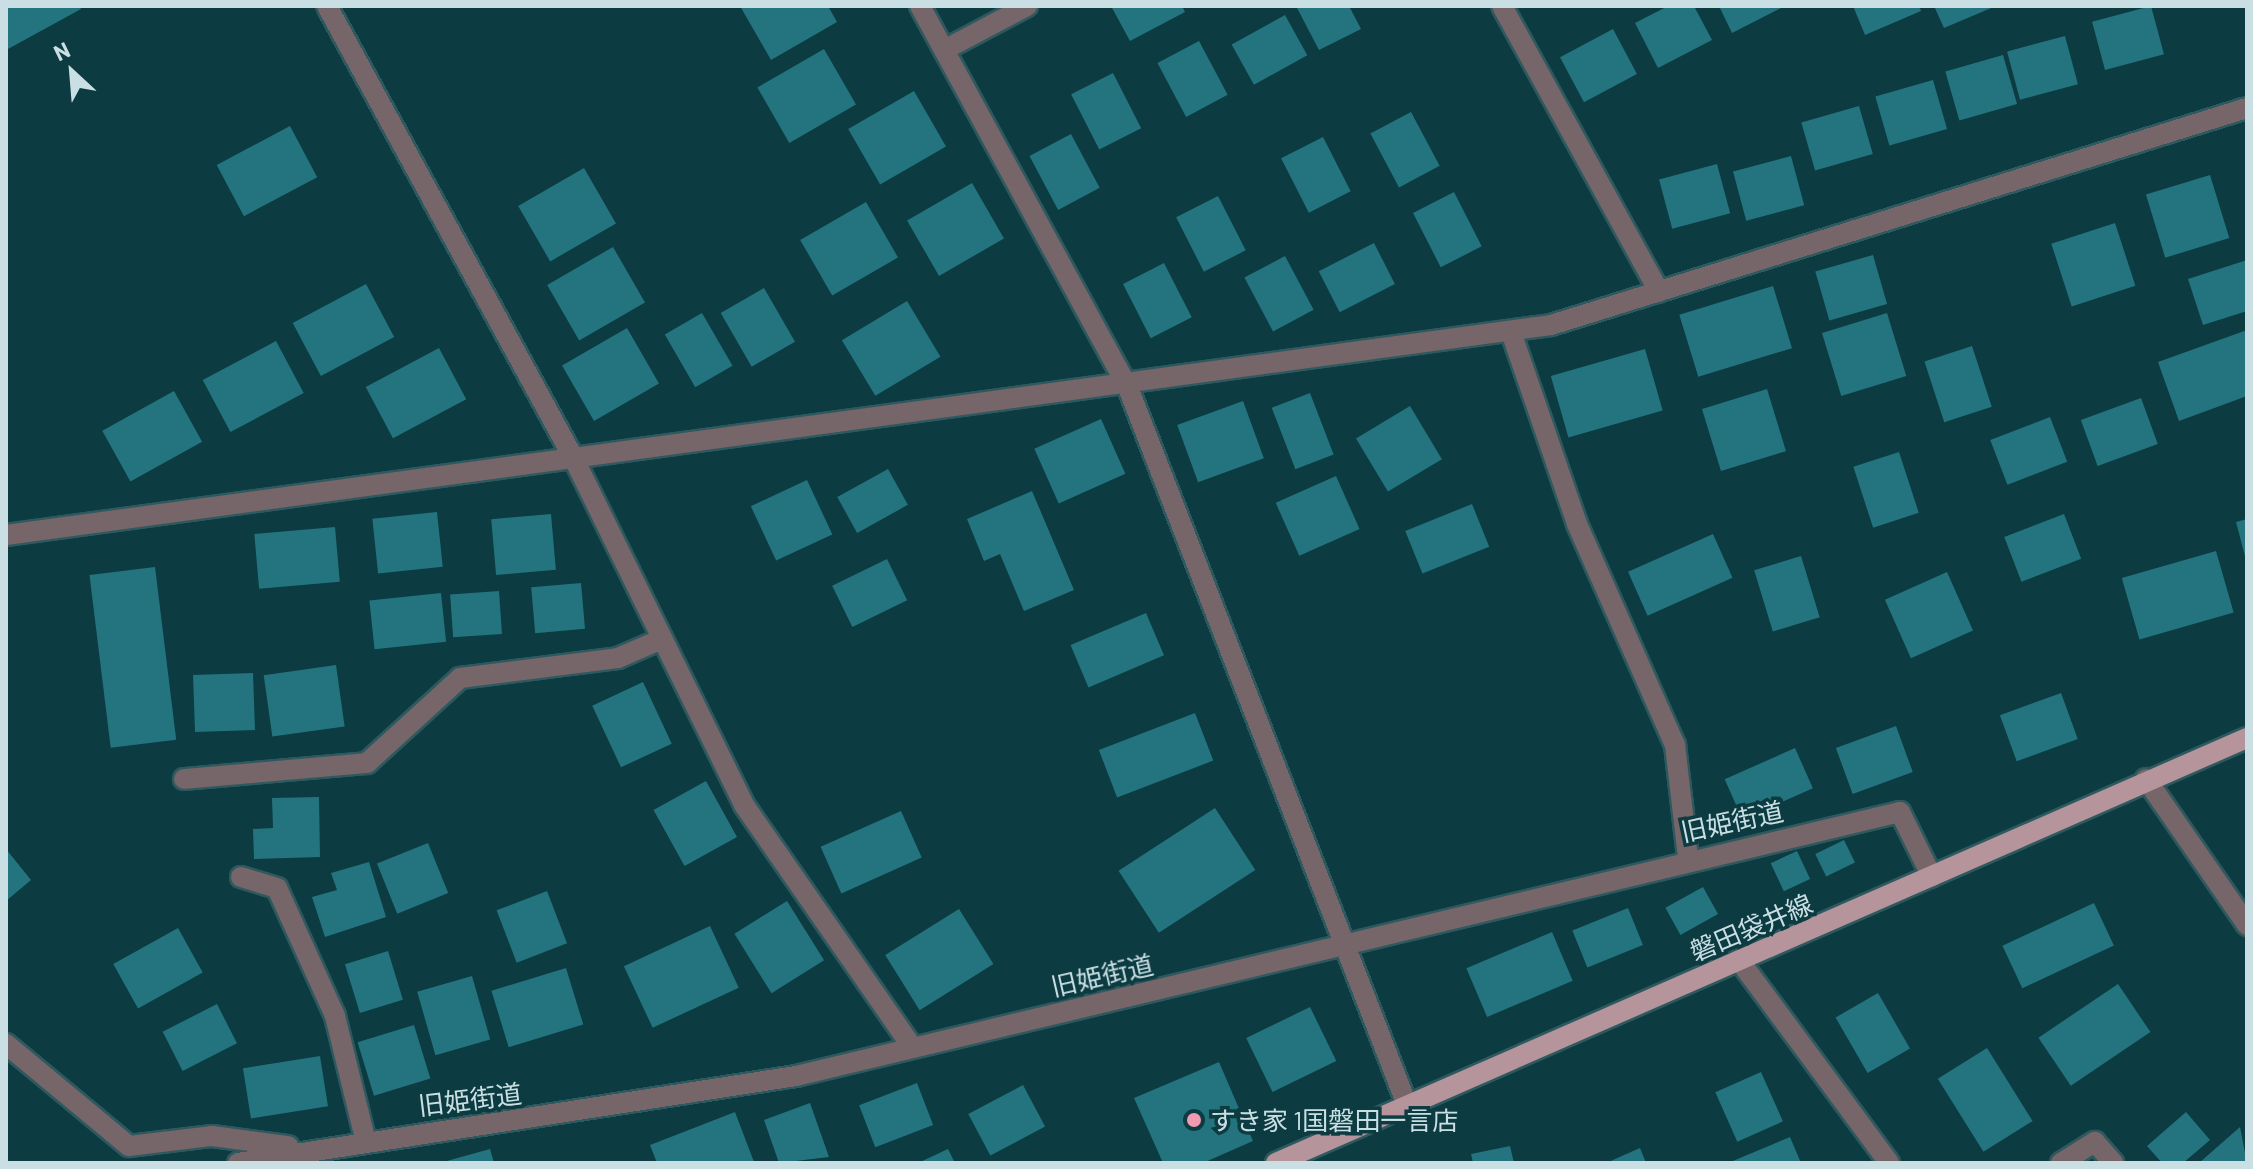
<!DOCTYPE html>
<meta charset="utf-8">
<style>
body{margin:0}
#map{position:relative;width:2253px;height:1169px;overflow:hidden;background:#0c3b41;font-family:Barlow,"Noto Sans JP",sans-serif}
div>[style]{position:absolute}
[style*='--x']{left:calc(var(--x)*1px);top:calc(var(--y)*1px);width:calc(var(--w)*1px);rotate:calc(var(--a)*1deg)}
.building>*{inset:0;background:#23747f;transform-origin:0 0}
.roads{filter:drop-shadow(2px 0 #2e595e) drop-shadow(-2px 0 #2e595e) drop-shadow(0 2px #2e595e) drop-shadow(0 -2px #2e595e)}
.minor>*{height:20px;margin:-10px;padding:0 10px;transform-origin:10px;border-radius:10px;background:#766569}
.major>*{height:20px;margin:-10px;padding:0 10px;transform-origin:10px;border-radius:10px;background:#b6949c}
.dots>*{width:22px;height:22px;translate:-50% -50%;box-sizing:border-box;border:4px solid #0c3b41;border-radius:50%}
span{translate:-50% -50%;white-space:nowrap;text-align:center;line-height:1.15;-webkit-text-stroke:7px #0c3b41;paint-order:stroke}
.street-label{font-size:26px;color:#c9dfe3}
.poi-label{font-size:26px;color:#c9dfe3}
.left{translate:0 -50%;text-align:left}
.frame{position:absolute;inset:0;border:8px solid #c9dfe3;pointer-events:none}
.north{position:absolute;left:32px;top:32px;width:80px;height:80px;-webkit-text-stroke:6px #0c3b41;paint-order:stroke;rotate:334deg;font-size:22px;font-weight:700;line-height:32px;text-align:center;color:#c9dfe3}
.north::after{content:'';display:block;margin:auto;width:28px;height:36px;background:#c9dfe3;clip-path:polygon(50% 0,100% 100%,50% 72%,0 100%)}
</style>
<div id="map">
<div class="building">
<div style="clip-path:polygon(6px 6px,79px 6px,81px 9px,8px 49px)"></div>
<div style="clip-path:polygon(740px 6px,828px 6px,837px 22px,771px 60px)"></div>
<div style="clip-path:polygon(1111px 6px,1182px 6px,1185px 12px,1130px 41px)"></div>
<div style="clip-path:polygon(1296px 6px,1349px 6px,1361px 29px,1319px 50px)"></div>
<div style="clip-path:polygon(1668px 6px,1694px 6px,1712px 40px,1658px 68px,1635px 23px)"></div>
<div style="clip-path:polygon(1719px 6px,1785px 6px,1732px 33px)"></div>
<div style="clip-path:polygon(1853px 6px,1919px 6px,1921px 11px,1865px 35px)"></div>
<div style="clip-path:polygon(1934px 6px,1996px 6px,1944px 28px)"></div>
<div style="left:2151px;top:6px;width:50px;height:61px;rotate:75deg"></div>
<div style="left:1285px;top:15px;width:46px;height:61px;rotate:61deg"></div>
<div style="left:1613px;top:29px;width:51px;height:60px;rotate:62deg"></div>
<div style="left:2065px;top:36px;width:50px;height:60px;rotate:75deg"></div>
<div style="left:1199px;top:41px;width:61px;height:47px;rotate:62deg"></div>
<div style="left:824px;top:49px;width:64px;height:77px;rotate:60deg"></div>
<div style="left:2003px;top:55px;width:51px;height:60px;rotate:74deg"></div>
<div style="left:1113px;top:73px;width:62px;height:47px;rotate:63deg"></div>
<div style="left:1933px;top:80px;width:51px;height:60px;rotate:74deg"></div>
<div style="left:914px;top:91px;width:64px;height:76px;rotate:60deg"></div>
<div style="left:1859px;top:106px;width:50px;height:60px;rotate:74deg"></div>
<div style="left:1411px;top:112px;width:61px;height:46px;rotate:62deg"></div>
<div style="left:290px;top:126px;width:58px;height:83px;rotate:62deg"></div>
<div style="left:1071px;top:134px;width:61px;height:47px;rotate:62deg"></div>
<div style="left:1323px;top:137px;width:61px;height:47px;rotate:63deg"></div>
<div style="left:1791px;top:156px;width:51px;height:60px;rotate:75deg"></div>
<div style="left:1717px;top:164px;width:51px;height:60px;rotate:75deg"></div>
<div style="left:584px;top:168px;width:64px;height:76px;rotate:60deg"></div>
<div style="left:2210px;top:175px;width:66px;height:67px;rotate:73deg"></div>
<div style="left:972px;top:183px;width:64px;height:75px;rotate:60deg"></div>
<div style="left:1454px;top:192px;width:61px;height:46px;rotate:63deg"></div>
<div style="left:1218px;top:196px;width:61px;height:47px;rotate:63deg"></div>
<div style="left:866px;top:202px;width:64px;height:76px;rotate:60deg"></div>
<div style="left:2115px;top:223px;width:66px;height:67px;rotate:72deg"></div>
<div style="left:1374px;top:243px;width:46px;height:62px;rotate:63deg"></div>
<div style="left:613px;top:247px;width:64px;height:76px;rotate:60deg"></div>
<div style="left:1873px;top:255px;width:51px;height:60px;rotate:74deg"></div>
<div style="left:1285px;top:256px;width:61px;height:46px;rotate:62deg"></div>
<div style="clip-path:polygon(2247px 260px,2247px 311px,2203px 325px,2188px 279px)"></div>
<div style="left:1164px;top:263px;width:61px;height:46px;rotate:63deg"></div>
<div style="left:366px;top:284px;width:60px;height:83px;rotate:62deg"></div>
<div style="left:1773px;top:286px;width:65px;height:98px;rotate:73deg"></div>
<div style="left:764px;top:288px;width:62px;height:50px;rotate:60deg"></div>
<div style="left:907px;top:301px;width:65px;height:76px;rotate:59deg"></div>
<div style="left:702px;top:313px;width:61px;height:43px;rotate:60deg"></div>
<div style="left:1887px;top:313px;width:66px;height:68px;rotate:73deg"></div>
<div style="left:627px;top:328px;width:64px;height:75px;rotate:60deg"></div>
<div style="clip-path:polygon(2247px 330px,2247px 396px,2179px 421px,2158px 362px)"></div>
<div style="left:276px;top:341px;width:59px;height:83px;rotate:62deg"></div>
<div style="left:1972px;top:346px;width:64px;height:50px;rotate:72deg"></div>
<div style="left:439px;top:348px;width:58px;height:83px;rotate:62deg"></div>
<div style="left:1645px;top:349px;width:64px;height:98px;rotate:74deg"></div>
<div style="left:1767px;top:389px;width:65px;height:68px;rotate:73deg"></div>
<div style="left:174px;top:391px;width:58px;height:82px;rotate:61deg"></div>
<div style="left:1310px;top:393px;width:66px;height:41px;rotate:69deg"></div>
<div style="left:2141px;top:398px;width:49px;height:64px;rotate:70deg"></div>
<div style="left:1243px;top:401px;width:61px;height:70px;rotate:70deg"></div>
<div style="left:1410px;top:406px;width:62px;height:63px;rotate:59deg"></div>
<div style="left:2050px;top:417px;width:48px;height:64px;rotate:69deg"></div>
<div style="left:1101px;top:419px;width:60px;height:73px;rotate:66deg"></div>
<div style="left:1899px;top:452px;width:64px;height:48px;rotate:72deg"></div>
<div style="left:888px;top:469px;width:41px;height:58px;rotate:61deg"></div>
<div style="left:1336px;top:476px;width:58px;height:66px;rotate:66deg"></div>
<div style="left:807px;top:480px;width:60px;height:62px;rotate:65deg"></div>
<div style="clip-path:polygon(1032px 491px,1074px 590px,1024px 611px,1000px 554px,984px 561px,967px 519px)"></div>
<div style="left:1472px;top:504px;width:46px;height:72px;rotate:68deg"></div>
<div style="left:437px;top:512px;width:55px;height:65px;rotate:84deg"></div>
<div style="left:551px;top:514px;width:56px;height:60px;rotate:85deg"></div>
<div style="left:2064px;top:514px;width:48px;height:64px;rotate:69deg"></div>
<div style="clip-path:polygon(2247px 519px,2247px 559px,2246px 560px,2236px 522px)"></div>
<div style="left:335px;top:527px;width:55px;height:81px;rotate:85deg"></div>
<div style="left:1713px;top:534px;width:48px;height:93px;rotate:66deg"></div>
<div style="left:2216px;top:551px;width:64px;height:98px;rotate:74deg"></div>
<div style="left:1801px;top:556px;width:64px;height:49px;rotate:73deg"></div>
<div style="left:887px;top:559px;width:46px;height:61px;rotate:64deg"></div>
<div style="left:155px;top:567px;width:174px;height:66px;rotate:83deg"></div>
<div style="left:1947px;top:572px;width:64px;height:68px;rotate:66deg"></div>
<div style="left:581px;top:583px;width:46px;height:50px;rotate:85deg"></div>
<div style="left:499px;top:591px;width:43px;height:49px;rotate:86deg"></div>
<div style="left:441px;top:593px;width:49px;height:72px;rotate:84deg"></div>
<div style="left:1146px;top:613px;width:46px;height:82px;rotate:67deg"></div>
<div style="left:336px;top:665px;width:62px;height:73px;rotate:82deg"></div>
<div style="left:253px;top:673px;width:57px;height:60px;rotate:88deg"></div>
<div style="left:643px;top:682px;width:68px;height:56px;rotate:65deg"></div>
<div style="left:2061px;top:693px;width:49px;height:65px;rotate:70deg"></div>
<div style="left:1195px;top:713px;width:51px;height:103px;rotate:69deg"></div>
<div style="left:1896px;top:726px;width:49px;height:64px;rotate:70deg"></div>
<div style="left:1795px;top:748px;width:44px;height:77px;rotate:66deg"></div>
<div style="left:706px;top:781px;width:64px;height:60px;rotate:61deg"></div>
<div style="clip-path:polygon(319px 797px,320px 857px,254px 859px,253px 829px,273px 828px,272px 798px)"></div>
<div style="left:1215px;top:808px;width:74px;height:115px;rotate:57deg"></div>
<div style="left:901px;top:811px;width:51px;height:88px;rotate:66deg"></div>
<div style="left:1844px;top:840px;width:25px;height:32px;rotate:64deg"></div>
<div style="left:428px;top:843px;width:54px;height:55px;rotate:68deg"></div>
<div style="clip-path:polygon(6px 849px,31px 880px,6px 901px)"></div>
<div style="left:1797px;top:851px;width:31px;height:29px;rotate:65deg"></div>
<div style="clip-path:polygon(369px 862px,386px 917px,325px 937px,312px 897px,337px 890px,331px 873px)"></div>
<div style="left:1703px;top:887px;width:31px;height:43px;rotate:61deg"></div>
<div style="left:547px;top:891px;width:56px;height:54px;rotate:69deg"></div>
<div style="left:787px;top:901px;width:70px;height:62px;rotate:58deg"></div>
<div style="left:2094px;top:903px;width:47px;height:101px;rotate:65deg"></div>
<div style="left:1628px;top:908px;width:40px;height:60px;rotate:68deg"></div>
<div style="left:959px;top:909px;width:65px;height:87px;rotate:58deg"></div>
<div style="left:710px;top:926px;width:68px;height:95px;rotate:65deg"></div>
<div style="left:178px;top:928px;width:51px;height:74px;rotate:61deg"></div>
<div style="left:1552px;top:932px;width:53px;height:93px;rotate:67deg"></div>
<div style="left:388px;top:951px;width:51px;height:45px;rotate:73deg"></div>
<div style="left:566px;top:968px;width:59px;height:78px;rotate:73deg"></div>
<div style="left:472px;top:976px;width:66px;height:57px;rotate:74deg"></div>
<div style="left:2118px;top:984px;width:58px;height:96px;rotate:56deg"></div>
<div style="left:1878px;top:993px;width:64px;height:49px;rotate:60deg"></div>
<div style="left:217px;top:1004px;width:44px;height:61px;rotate:63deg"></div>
<div style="left:1310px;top:1007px;width:60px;height:71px;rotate:64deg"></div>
<div style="left:414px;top:1025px;width:56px;height:59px;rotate:73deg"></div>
<div style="left:1987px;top:1048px;width:86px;height:58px;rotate:58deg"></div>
<div style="left:320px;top:1056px;width:51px;height:78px;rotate:81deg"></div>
<div style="clip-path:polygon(1219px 1062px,1253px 1141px,1203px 1163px,1163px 1163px,1134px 1098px)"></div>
<div style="left:1761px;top:1072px;width:54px;height:50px;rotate:66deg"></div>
<div style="left:917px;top:1083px;width:45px;height:62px;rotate:69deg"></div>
<div style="left:1023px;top:1085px;width:47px;height:62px;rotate:62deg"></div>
<div style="clip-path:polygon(810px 1103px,829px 1157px,779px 1163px,764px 1120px)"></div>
<div style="clip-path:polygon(735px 1112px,754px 1162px,657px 1163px,650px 1145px)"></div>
<div style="clip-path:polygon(2186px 1112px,2210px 1140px,2183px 1163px,2162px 1163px,2147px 1146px)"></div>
<div style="clip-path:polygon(2240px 1127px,2247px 1163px,2199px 1163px)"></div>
<div style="clip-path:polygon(1790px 1137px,1801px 1163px,1728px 1163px)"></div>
<div style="clip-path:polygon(1510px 1146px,1514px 1163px,1473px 1163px,1471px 1154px)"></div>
<div style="clip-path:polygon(1640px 1148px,1646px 1163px,1606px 1163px)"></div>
<div style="clip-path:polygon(490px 1149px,494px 1163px,443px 1163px,443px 1162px)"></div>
<div style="clip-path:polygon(948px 1149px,955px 1163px,918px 1163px)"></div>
</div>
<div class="roads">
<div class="minor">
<div style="--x:327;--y:6;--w:514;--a:61.39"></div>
<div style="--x:573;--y:457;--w:388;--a:63.8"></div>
<div style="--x:744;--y:805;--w:295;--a:55.2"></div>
<div style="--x:920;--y:6;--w:432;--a:61.4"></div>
<div style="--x:1127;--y:385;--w:773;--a:68.75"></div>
<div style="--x:1502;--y:6;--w:326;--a:61.2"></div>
<div style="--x:944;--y:50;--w:94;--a:-27.9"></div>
<div style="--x:1511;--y:332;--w:203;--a:71"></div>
<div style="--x:1577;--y:524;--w:242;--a:66.1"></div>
<div style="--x:1675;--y:745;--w:113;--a:83.4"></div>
<div style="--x:6;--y:535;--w:1559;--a:-7.74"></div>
<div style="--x:1551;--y:325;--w:729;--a:-17.32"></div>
<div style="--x:184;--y:779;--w:184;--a:-5"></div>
<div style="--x:367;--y:763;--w:126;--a:-42.4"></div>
<div style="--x:460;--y:678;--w:159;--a:-7.2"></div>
<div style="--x:618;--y:658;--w:48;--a:-23.4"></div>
<div style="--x:2146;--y:779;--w:178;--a:55.3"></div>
<div style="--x:241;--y:877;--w:38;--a:17"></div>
<div style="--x:277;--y:888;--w:141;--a:65.6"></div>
<div style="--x:335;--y:1016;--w:126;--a:76.2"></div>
<div style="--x:1739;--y:960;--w:252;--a:53.5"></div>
<div style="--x:6;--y:1044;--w:160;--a:39.7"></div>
<div style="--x:129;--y:1146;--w:84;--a:-6.9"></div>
<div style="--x:212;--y:1136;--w:77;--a:7.5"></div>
<div style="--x:238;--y:1163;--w:565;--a:-8.86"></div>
<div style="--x:796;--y:1076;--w:1135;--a:-13.45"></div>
<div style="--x:1900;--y:812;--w:72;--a:63.8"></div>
<div style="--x:2061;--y:1163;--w:40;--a:-32"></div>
<div style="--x:2095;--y:1142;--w:28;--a:49"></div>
</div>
<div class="major">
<div style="--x:1276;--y:1163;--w:1060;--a:-23.64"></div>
</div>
</div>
<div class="dots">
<div style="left:1194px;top:1120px;background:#f19ab1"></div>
</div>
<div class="street-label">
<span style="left:1732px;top:821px;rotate:-12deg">旧姫街道</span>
<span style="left:1751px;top:927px;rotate:-23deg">磐田袋井線</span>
<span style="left:1102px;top:975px;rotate:-13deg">旧姫街道</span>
<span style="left:470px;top:1099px;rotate:-7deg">旧姫街道</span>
</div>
<div class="poi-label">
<span class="left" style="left:1210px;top:1120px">すき家 1国磐田一言店</span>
</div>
<div class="frame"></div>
<div class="north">N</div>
</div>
